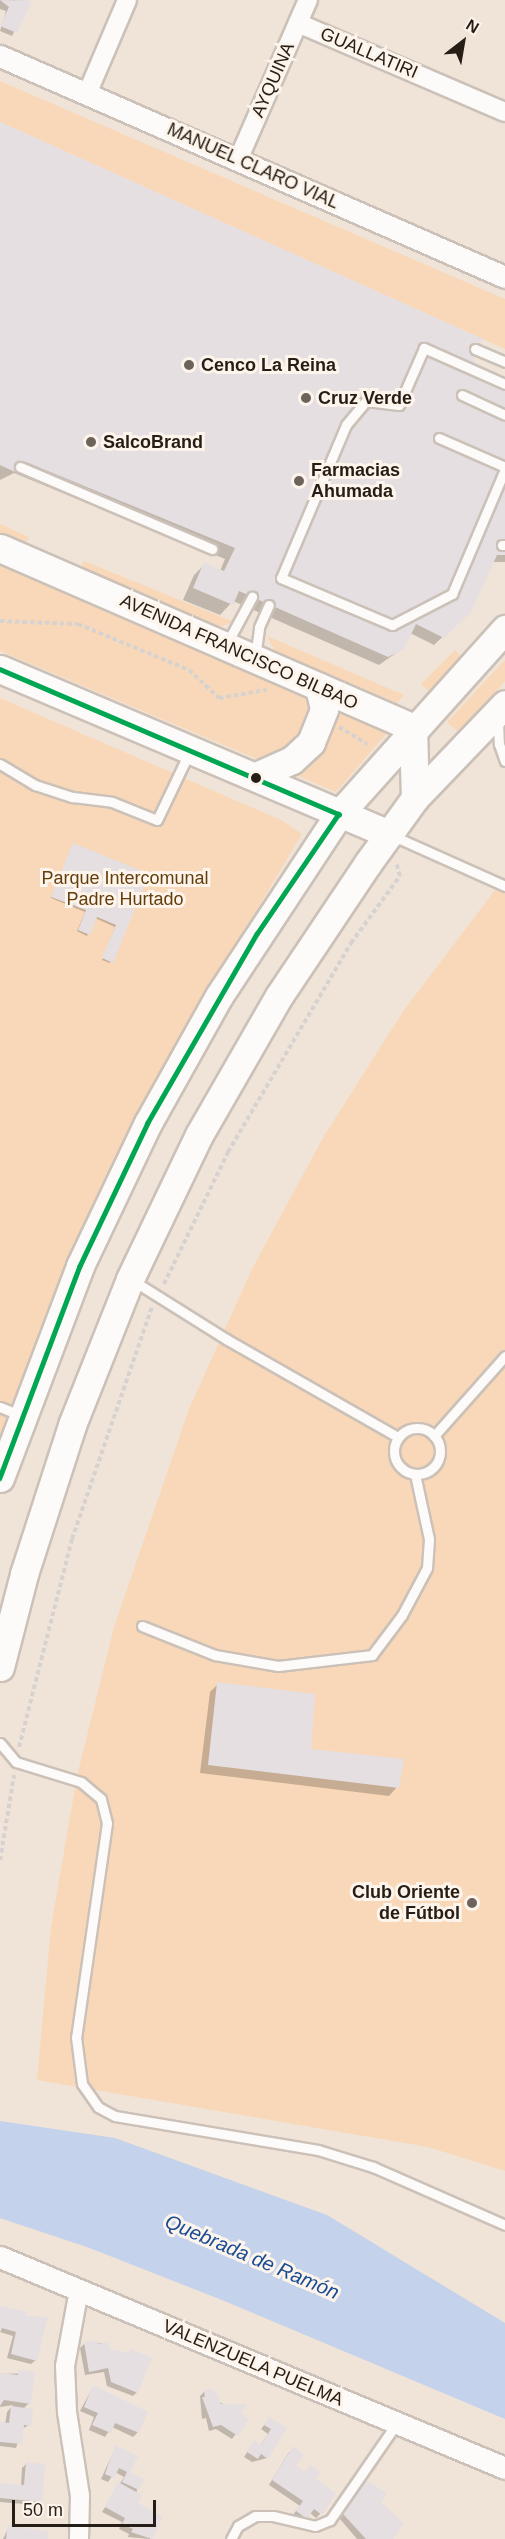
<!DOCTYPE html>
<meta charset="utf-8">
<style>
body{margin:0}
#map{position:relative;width:505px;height:2539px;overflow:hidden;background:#f0e4d8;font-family:Helvetica,sans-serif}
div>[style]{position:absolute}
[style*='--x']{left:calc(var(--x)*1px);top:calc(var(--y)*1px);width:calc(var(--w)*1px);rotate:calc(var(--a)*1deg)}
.green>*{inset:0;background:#f8d8b8;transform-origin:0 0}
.water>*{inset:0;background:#c4d2eb}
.shadow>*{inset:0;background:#0003}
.building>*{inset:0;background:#e5dfe2}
.path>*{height:4px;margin-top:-2px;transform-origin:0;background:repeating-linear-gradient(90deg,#d6d2cf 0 4.5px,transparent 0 7.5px)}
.roads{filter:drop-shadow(2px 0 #cbc1b8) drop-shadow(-2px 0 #cbc1b8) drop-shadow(0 2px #cbc1b8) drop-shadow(0 -2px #cbc1b8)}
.service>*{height:9px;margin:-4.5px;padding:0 4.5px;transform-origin:4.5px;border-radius:4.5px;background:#fdfbf9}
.service>.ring{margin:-4.5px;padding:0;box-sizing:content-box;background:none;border:9px solid #fdfbf9;border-radius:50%}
.minor>*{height:18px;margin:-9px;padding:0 9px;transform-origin:9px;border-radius:9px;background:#fdfbf9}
.tertiary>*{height:21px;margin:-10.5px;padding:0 10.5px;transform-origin:10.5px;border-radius:10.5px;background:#fdfbf9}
.primary>*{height:27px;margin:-13.5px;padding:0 13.5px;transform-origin:13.5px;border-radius:13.5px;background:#fdfbf9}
.bus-1>*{height:4.5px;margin:-2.25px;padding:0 2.25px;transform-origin:2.25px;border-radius:2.25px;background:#00a651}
.dots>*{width:16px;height:16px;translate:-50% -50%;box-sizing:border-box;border:3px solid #fdf4eb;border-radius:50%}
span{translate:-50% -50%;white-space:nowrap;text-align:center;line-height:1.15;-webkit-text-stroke:6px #fdf4eb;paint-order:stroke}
.street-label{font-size:18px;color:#261e16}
.poi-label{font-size:18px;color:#261e16;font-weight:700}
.left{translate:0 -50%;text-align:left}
.right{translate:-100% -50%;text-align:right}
.park-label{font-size:18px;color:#633d0a}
.water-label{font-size:20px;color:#184b96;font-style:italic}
.north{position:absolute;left:433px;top:12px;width:60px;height:60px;-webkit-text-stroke:4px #fdf4eb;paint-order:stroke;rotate:31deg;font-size:16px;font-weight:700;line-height:24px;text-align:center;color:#261e16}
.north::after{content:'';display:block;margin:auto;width:21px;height:27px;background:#261e16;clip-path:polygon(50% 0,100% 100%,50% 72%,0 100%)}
.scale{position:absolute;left:12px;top:2500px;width:144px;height:27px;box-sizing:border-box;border:3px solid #261e16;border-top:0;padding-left:8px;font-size:18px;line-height:21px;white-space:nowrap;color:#261e16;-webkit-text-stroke:4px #fdf4eb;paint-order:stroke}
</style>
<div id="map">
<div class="green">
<div style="clip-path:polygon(0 81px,505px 299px,505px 349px,0 122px)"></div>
<div style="clip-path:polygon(0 524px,29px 537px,25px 545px,0 534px)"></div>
<div style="clip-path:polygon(84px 561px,234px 622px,218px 627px,81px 568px)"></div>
<div style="clip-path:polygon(0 564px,387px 733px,336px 792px,0 651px)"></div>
<div style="clip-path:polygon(267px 636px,404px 695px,397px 703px,275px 651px)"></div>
<div style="left:455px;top:650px;width:10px;height:48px;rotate:45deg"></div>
<div style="clip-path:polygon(505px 660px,505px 681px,459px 733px,447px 722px)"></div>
<div style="clip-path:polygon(0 698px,281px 820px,302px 834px,222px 968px,0 1451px)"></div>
<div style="clip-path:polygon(505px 877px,505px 2171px,428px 2147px,37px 2080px,51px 1927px,77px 1776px,114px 1627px,189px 1409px,252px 1269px,324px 1136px,404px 1010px)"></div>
</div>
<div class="water">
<div style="clip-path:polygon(0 2121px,115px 2138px,327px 2215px,505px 2323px,505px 2419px,222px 2300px,87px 2247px,0 2218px)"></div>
</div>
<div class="shadow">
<div style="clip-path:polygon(0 0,30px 1px,12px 36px,0 31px,6px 11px,0 9px)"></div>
<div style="clip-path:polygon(0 124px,505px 380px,505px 562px,492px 562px,470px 611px,434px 645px,410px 633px,403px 648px,379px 665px,233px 601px,220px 615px,183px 600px,194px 575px,205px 564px,220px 571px,225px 559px,14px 473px,0 480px)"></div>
<div style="clip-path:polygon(73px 845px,147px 874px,110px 963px,102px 960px,115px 927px,95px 918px,87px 936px,77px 931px,85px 912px,51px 898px)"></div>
<div style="clip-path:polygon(218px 1684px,309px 1750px,397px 1787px,389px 1796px,200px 1773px,210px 1692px)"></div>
<div style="clip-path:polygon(0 2307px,36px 2360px,31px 2364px,7px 2358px,13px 2336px,0 2332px)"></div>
<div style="clip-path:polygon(108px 2343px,109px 2350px,127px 2355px,131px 2351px,137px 2392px,133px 2396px,107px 2386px,104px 2372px,85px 2375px,80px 2348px,84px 2344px)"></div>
<div style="clip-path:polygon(33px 2373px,29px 2403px,23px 2409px,29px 2425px,22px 2429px,16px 2448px,0 2446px,0 2424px,5px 2425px,7px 2412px,13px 2405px,0 2407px,0 2374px)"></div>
<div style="clip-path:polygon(93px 2387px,138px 2432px,133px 2437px,112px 2427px,105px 2437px,89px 2430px,94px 2417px,80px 2411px)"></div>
<div style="clip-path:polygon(204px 2392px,247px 2419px,232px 2439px,216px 2429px,209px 2431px,206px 2418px,202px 2419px,200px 2396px)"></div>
<div style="clip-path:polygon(269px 2419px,285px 2429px,267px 2458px,252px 2462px,244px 2457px,254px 2442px,260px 2446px,268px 2434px,261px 2429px)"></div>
<div style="clip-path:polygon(116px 2446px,137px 2489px,136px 2504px,161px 2517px,150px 2539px,128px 2537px,129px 2534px,119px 2529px,122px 2522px,102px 2512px,124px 2477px,115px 2472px,108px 2482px,101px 2479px)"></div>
<div style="clip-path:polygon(289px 2452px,294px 2466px,304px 2473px,310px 2467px,320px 2514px,316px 2518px,310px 2513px,302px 2523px,292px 2516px,300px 2506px,269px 2485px)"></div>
<div style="clip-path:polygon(27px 2463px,40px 2501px,36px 2505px,0 2502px,0 2484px,21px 2486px,22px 2468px)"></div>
<div style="clip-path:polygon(362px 2486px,392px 2513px,392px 2539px,357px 2539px,340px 2519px)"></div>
<div style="clip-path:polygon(9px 2527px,46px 2539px,3px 2539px)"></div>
</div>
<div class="building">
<div style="clip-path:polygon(0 0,32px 1px,17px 33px,0 26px,9px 7px)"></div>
<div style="clip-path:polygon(0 122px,483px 339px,473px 359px,479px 367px,505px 378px,505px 555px,497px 555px,471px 612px,444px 638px,416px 624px,404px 649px,388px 657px,239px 591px,233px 605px,193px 588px,204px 562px,224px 571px,235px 548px,26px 462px,15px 472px,0 465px)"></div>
<div style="clip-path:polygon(73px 843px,149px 874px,113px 963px,102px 958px,116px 925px,97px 917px,90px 935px,78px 930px,86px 910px,51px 897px)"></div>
<div style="clip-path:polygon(217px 1682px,315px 1694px,311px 1749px,404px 1759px,399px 1788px,208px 1765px)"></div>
<div style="clip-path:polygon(0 2306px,27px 2312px,26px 2316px,48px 2317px,37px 2361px,11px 2354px,16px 2332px,2px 2328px,0 2333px)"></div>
<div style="clip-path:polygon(97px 2340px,98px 2344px,109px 2342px,110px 2349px,129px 2353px,131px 2349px,152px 2358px,138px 2393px,111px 2382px,108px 2368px,89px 2372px,84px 2342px)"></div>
<div style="clip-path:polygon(18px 2370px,35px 2372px,31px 2404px,4px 2400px,0 2406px,0 2373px,18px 2375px)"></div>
<div style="clip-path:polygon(93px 2385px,148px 2412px,139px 2433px,115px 2423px,111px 2433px,92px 2425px,98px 2413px,84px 2407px)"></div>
<div style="clip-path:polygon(210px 2389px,217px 2392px,221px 2404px,247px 2404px,241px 2413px,249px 2419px,238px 2436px,221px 2425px,213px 2427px,202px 2397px,205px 2397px,204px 2390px)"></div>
<div style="clip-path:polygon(11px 2406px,33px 2409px,31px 2426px,24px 2425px,22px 2444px,0 2442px,0 2422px,9px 2423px)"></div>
<div style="clip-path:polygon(269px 2417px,287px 2428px,268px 2459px,261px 2454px,258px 2459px,247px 2452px,254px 2440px,261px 2445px,271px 2429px,264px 2425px)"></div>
<div style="clip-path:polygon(115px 2445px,138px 2456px,130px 2472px,144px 2479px,139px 2490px,122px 2482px,127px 2472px,119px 2468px,114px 2478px,105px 2474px)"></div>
<div style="clip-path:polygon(293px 2446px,304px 2454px,296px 2466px,305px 2472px,310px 2465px,320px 2472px,316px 2479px,336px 2493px,322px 2515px,314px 2509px,307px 2519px,296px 2511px,303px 2501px,272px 2480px)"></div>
<div style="clip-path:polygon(26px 2462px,45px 2464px,42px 2502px,0 2498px,0 2483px,24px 2485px)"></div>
<div style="clip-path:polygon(366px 2480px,387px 2493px,381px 2503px,404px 2523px,393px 2539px,366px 2539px,343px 2514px)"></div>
<div style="clip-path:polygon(118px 2482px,142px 2495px,138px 2503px,163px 2517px,152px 2539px,131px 2532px,133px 2529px,122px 2524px,125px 2518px,105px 2507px)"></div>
<div style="clip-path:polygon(8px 2525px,49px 2532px,48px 2539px,6px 2539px)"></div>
</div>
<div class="path">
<div style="--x:0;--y:621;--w:78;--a:2.2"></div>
<div style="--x:78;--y:624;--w:120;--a:22.5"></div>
<div style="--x:189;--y:670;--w:41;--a:43"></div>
<div style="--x:219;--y:698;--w:48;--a:-9.7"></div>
<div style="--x:339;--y:727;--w:33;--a:31"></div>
<div style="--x:164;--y:1284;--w:147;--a:-64.1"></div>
<div style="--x:228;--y:1152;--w:243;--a:-59.5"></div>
<div style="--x:351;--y:943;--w:83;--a:-53.8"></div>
<div style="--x:400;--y:876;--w:15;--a:-106"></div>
<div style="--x:19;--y:1747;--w:215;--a:-75.7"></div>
<div style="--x:72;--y:1539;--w:245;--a:-71"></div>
<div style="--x:0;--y:1860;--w:86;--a:-80.6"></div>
</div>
<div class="roads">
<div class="service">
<div style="--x:475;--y:349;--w:33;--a:23"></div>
<div style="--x:505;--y:384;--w:89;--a:-156"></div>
<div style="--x:424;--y:348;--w:62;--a:113.7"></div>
<div style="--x:399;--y:405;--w:33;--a:-173"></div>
<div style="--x:366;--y:401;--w:31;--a:130"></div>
<div style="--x:346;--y:425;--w:166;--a:113"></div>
<div style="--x:281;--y:578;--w:121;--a:22.9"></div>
<div style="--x:392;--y:625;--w:68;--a:-27.3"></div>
<div style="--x:452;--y:594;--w:136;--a:-67"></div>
<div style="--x:462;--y:395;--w:47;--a:24.9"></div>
<div style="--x:439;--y:438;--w:72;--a:23.7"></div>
<div style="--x:20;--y:467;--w:209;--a:23.1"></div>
<div style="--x:502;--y:545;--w:3;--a:0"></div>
<div style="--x:226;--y:645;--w:55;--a:-61.6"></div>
<div style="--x:255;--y:657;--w:30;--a:-82"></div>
<div style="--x:259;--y:627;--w:24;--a:-66"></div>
<div style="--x:498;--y:720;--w:24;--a:88"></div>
<div style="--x:499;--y:744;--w:18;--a:71"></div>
<div style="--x:0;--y:764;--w:41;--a:31"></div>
<div style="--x:35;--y:785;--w:40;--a:18"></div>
<div style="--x:73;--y:797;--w:39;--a:7"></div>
<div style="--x:112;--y:802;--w:48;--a:21.8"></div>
<div style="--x:157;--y:820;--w:74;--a:-64.5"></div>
<div style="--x:391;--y:835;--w:125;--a:24.1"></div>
<div style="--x:132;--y:1280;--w:111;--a:32.1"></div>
<div style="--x:226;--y:1339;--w:198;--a:29.7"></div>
<div style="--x:0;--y:1407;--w:16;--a:22"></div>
<div style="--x:15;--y:1413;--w:6;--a:72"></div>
<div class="ring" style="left:394px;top:1428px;width:37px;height:37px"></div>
<div style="--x:434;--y:1436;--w:107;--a:-48.4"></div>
<div style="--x:142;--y:1626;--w:79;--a:21.7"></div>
<div style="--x:215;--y:1655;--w:64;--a:9.9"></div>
<div style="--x:278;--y:1666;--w:95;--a:-6.7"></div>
<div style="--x:372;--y:1655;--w:50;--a:-53.1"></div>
<div style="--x:402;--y:1615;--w:53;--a:-62"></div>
<div style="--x:427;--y:1568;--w:29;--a:-86"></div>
<div style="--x:429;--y:1539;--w:66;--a:-102.2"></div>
<div style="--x:0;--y:1743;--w:25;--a:50"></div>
<div style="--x:16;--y:1762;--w:68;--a:17.1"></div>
<div style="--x:81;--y:1782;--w:26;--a:40"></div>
<div style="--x:101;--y:1799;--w:25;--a:76"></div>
<div style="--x:107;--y:1823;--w:216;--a:98.2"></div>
<div style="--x:76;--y:2037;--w:47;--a:82.7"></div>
<div style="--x:82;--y:2084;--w:28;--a:55"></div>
<div style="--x:98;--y:2107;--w:19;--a:28"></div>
<div style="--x:115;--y:2116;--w:206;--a:9.5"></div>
<div style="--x:318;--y:2150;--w:58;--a:17.2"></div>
<div style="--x:373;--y:2167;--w:144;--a:23.7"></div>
<div style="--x:231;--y:2539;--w:15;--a:-62"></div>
<div style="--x:238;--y:2526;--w:20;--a:-30"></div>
<div style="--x:255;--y:2516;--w:18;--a:0"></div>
<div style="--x:273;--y:2516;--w:43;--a:13.4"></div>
<div style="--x:315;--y:2526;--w:16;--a:-22"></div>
<div style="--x:330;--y:2520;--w:118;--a:-55.4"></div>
</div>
<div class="minor">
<div style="--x:298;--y:23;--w:225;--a:23.3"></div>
<div style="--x:87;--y:94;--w:102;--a:-66.9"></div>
<div style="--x:238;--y:160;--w:175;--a:-66.4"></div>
<div style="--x:79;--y:2290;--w:77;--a:100.4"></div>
<div style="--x:65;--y:2366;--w:46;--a:87.5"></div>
<div style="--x:67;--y:2412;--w:85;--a:81.2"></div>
<div style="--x:80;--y:2496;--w:43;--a:91.3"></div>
</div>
<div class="tertiary">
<div style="--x:0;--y:56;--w:551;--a:23.64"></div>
<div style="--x:0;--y:2257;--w:547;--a:22.68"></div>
</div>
<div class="primary">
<div style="--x:0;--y:548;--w:451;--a:23.5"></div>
<div style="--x:0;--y:669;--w:423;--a:23"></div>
<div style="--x:413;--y:728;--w:70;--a:88.4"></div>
<div style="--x:256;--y:776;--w:39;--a:-24"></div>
<div style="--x:292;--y:760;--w:26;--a:-43"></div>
<div style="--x:311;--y:742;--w:35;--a:-68"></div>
<div style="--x:324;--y:709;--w:23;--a:-103"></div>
<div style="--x:0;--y:1478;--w:227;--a:-69.3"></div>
<div style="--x:80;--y:1266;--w:158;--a:-64.6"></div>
<div style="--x:148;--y:1123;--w:145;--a:-60.8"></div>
<div style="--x:219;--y:996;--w:218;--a:-56.6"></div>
<div style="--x:339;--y:814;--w:249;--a:-48.1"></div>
<div style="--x:0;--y:1667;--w:96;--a:-75.5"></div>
<div style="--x:24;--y:1574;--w:157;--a:-72.1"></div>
<div style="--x:72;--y:1425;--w:157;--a:-68.3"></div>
<div style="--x:130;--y:1279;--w:160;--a:-64.4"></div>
<div style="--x:199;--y:1135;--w:160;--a:-60.1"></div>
<div style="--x:279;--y:996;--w:160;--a:-56.2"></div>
<div style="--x:368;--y:863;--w:80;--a:-54.1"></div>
<div style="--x:415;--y:798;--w:130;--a:-46.2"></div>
</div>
</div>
<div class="bus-1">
<div style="--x:0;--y:669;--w:369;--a:23.2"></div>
<div style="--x:339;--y:814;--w:145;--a:124.3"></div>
<div style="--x:257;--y:934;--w:218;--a:120"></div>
<div style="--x:148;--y:1123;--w:158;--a:115.4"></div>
<div style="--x:80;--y:1266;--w:227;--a:110.7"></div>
</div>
<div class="dots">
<div style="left:189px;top:365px;background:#6d635a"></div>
<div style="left:306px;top:398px;background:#6d635a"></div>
<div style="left:91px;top:442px;background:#6d635a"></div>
<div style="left:299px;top:481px;background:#6d635a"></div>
<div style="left:256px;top:778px;background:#261e16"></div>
<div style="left:472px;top:1903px;background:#6d635a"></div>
</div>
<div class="street-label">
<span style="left:369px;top:53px;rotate:23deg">GUALLATIRI</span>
<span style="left:273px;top:80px;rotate:-66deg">AYQUINA</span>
<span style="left:253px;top:166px;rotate:24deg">MANUEL CLARO VIAL</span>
<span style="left:239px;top:652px;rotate:24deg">AVENIDA FRANCISCO BILBAO</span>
<span style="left:253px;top:2363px;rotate:23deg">VALENZUELA PUELMA</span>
</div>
<div class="poi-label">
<span class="left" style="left:201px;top:365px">Cenco La Reina</span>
<span class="left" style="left:318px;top:398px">Cruz Verde</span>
<span class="left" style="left:103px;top:442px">SalcoBrand</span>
<span class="left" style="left:311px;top:481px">Farmacias<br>Ahumada</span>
<span class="right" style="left:460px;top:1903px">Club Oriente<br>de Fútbol</span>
</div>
<div class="park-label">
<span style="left:125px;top:889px">Parque Intercomunal<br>Padre Hurtado</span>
</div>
<div class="water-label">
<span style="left:252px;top:2257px;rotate:23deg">Quebrada de Ramón</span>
</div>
<div class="north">N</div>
<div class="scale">50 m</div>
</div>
